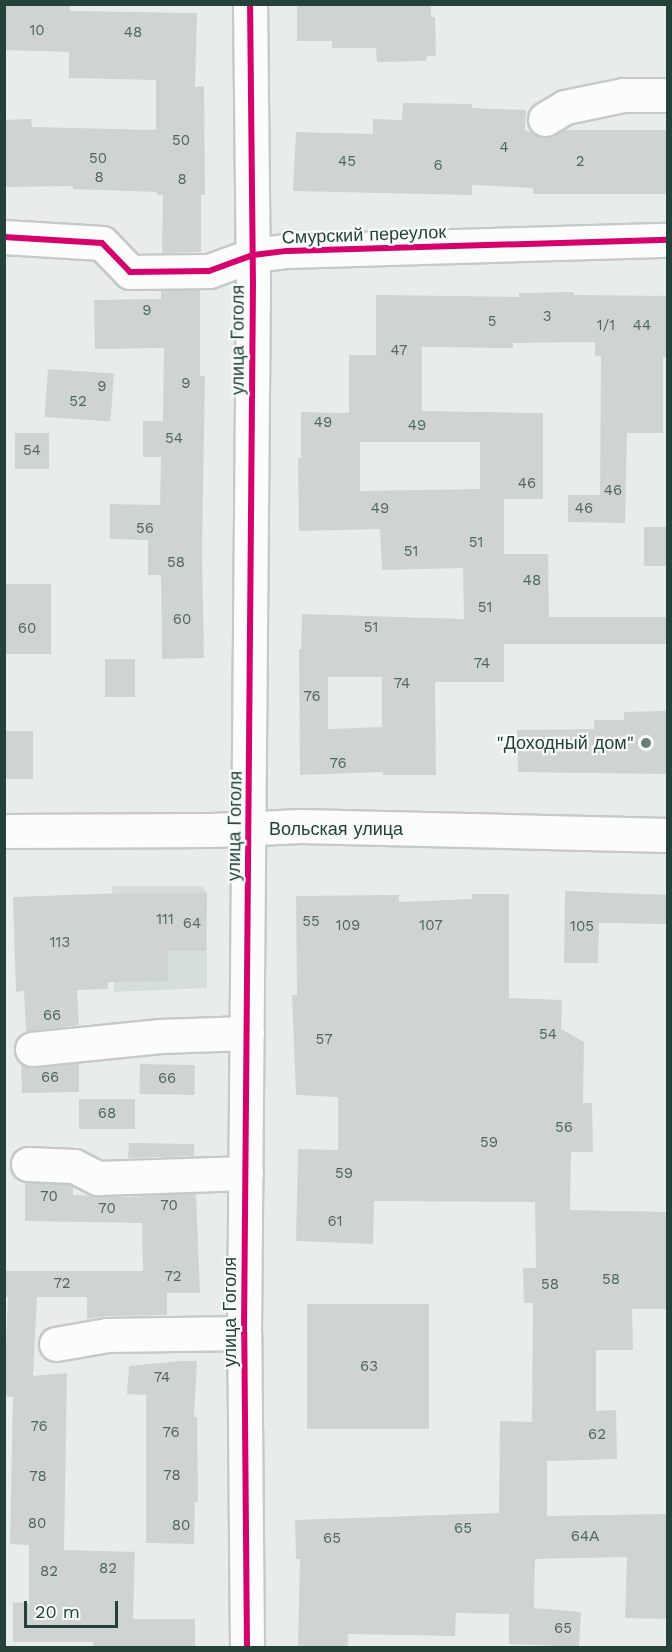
<!DOCTYPE html>
<meta charset="utf-8">
<style>
body{margin:0}
#map{position:relative;width:672px;height:1652px;overflow:hidden;background:#e8edeb;font-family:"Work Sans",sans-serif}
div>[style]{position:absolute}
[style*='--x']{left:calc(var(--x)*1px);top:calc(var(--y)*1px);width:calc(var(--w)*1px);rotate:calc(var(--a)*1deg)}
.built>*{inset:0;background:#d6dedb}
.building>*{inset:0;background:#cfd4d2;transform-origin:0 0}
.roads{filter:drop-shadow(2px 0 #c5cac8) drop-shadow(-2px 0 #c5cac8) drop-shadow(0 2px #c5cac8) drop-shadow(0 -2px #c5cac8)}
.minor>*{height:33px;margin:-16.5px;padding:0 16.5px;transform-origin:16.5px;border-radius:16.5px;background:#fcfcfc}
.cycleway>*{height:6px;margin:-3px;padding:0 3px;transform-origin:3px;border-radius:3px;background:#d6006c}
.dots>*{width:16px;height:16px;translate:-50% -50%;box-sizing:border-box;border:3px solid #f7fbf9;border-radius:50%}
span{translate:-50% -50%;white-space:nowrap;text-align:center;line-height:1.15;-webkit-text-stroke:4.5px #f7fbf9;paint-order:stroke}
.number-label{font-size:15px;color:#506761}
.number-label span{-webkit-text-stroke-width:0}
.street-label{font-size:18px;color:#24423a}
.poi-label{font-size:18px;color:#24423a}
.right{translate:-100% -50%;text-align:right}
.frame{position:absolute;inset:0;border:6px solid #24423a;pointer-events:none}
.scale{position:absolute;left:24px;top:1601px;width:94px;height:27px;box-sizing:border-box;border:3px solid #24423a;border-top:0;padding-left:8px;font-size:18px;line-height:21px;white-space:nowrap;color:#24423a;-webkit-text-stroke:4px #f7fbf9;paint-order:stroke}
</style>
<div id="map">
<div class="built">
<div style="clip-path:polygon(112px 886px,202px 886px,207px 893px,207px 988px,114px 992px)"></div>
</div>
<div class="building">
<div style="clip-path:polygon(4px 4px,70px 4px,70px 11px,197px 13px,195px 87px,204px 86px,205px 195px,201px 195px,201px 252px,162px 253px,163px 195px,157px 195px,157px 192px,73px 189px,73px 186px,4px 187px,4px 120px,31px 119px,32px 127px,156px 130px,156px 80px,69px 78px,69px 52px,4px 50px)"></div>
<div style="clip-path:polygon(297px 4px,431px 4px,431px 17px,435px 17px,436px 56px,427px 56px,426px 61px,377px 62px,376px 48px,332px 48px,332px 41px,297px 41px)"></div>
<div style="clip-path:polygon(403px 103px,472px 104px,472px 108px,526px 110px,525px 130px,545px 138px,563px 130px,668px 130px,668px 194px,533px 194px,533px 188px,472px 185px,472px 195px,293px 191px,296px 132px,373px 134px,373px 119px,402px 120px)"></div>
<div style="clip-path:polygon(161px 290px,200px 290px,200px 376px,205px 376px,202px 551px,204px 658px,162px 659px,161px 575px,148px 575px,148px 540px,110px 539px,110px 504px,160px 505px,161px 457px,143px 457px,143px 421px,163px 421px,164px 348px,95px 349px,94px 300px,161px 299px)"></div>
<div style="clip-path:polygon(evenodd,574px 292px,574px 295px,668px 296px,668px 357px,663px 357px,663px 433px,627px 433px,625px 523px,568px 522px,568px 495px,600px 495px,601px 356px,595px 356px,595px 342px,513px 343px,513px 348px,422px 347px,422px 411px,543px 413px,543px 499px,504px 499px,504px 554px,548px 554px,549px 617px,668px 617px,668px 644px,504px 644px,504px 682px,435px 682px,436px 775px,383px 775px,383px 772px,300px 775px,299px 649px,301px 649px,302px 614px,464px 619px,463px 568px,382px 570px,380px 529px,299px 531px,298px 458px,301px 458px,301px 412px,349px 413px,349px 355px,376px 355px,376px 295px,519px 297px,519px 293px,574px 292px,360px 442px,480px 442px,480px 489px,360px 491px,360px 442px,574px 292px,328px 677px,382px 677px,382px 727px,328px 729px,328px 677px)"></div>
<div style="left:48px;top:369px;width:66px;height:48px;rotate:4deg"></div>
<div style="left:15px;top:433px;width:34px;height:36px"></div>
<div style="left:644px;top:527px;width:24px;height:39px"></div>
<div style="left:5px;top:584px;width:46px;height:70px"></div>
<div style="left:105px;top:659px;width:30px;height:38px"></div>
<div style="clip-path:polygon(668px 711px,668px 774px,518px 772px,517px 730px,594px 729px,594px 720px,624px 720px,624px 712px)"></div>
<div style="left:33px;top:731px;width:48px;height:29px;rotate:90deg"></div>
<div style="clip-path:polygon(565px 891px,668px 895px,668px 924px,599px 923px,598px 963px,564px 963px)"></div>
<div style="clip-path:polygon(124px 893px,207px 893px,206px 951px,168px 951px,168px 981px,108px 982px,108px 989px,77px 990px,79px 1025px,26px 1032px,24px 991px,16px 992px,13px 897px)"></div>
<div style="clip-path:polygon(472px 894px,509px 894px,509px 998px,562px 1000px,561px 1029px,584px 1042px,583px 1103px,592px 1103px,593px 1152px,571px 1152px,570px 1210px,668px 1212px,668px 1309px,632px 1309px,633px 1350px,596px 1350px,596px 1411px,616px 1410px,617px 1459px,547px 1461px,547px 1516px,668px 1514px,668px 1619px,625px 1618px,627px 1557px,535px 1559px,534px 1608px,581px 1612px,579px 1647px,509px 1644px,509px 1614px,456px 1613px,455px 1636px,348px 1634px,348px 1647px,298px 1647px,300px 1559px,296px 1559px,295px 1520px,499px 1513px,500px 1421px,532px 1422px,533px 1303px,524px 1303px,523px 1268px,536px 1268px,535px 1202px,374px 1201px,373px 1244px,296px 1241px,298px 1149px,338px 1150px,338px 1097px,296px 1095px,292px 995px,297px 995px,296px 896px,399px 895px,399px 902px,472px 899px)"></div>
<div style="clip-path:polygon(79px 1063px,79px 1092px,22px 1093px,21px 1064px,34px 1068px)"></div>
<div style="left:140px;top:1064px;width:55px;height:30px;rotate:1deg"></div>
<div style="left:79px;top:1099px;width:56px;height:30px"></div>
<div style="clip-path:polygon(129px 1143px,194px 1144px,194px 1156px,128px 1158px)"></div>
<div style="clip-path:polygon(25px 1182px,69px 1185px,73px 1186px,73px 1195px,127px 1197px,196px 1193px,200px 1293px,167px 1293px,167px 1315px,107px 1316px,87px 1319px,87px 1297px,37px 1297px,33px 1376px,67px 1373px,64px 1550px,135px 1552px,133px 1619px,195px 1619px,195px 1647px,93px 1647px,93px 1642px,13px 1642px,13px 1602px,29px 1603px,29px 1545px,10px 1544px,13px 1397px,4px 1396px,8px 1297px,4px 1297px,4px 1271px,143px 1271px,142px 1223px,25px 1221px)"></div>
<div style="left:429px;top:1304px;width:125px;height:122px;rotate:90deg"></div>
<div style="clip-path:polygon(182px 1361px,197px 1361px,194px 1417px,197px 1417px,198px 1502px,195px 1502px,194px 1544px,146px 1543px,146px 1395px,127px 1394px,129px 1366px)"></div>
</div>
<div class="roads">
<div class="minor">
<div style="--x:545;--y:119;--w:23;--a:-31"></div>
<div style="--x:565;--y:107;--w:59;--a:-11.7"></div>
<div style="--x:623;--y:95;--w:45;--a:0"></div>
<div style="--x:4;--y:237;--w:98;--a:3.5"></div>
<div style="--x:102;--y:243;--w:40;--a:46"></div>
<div style="--x:130;--y:272;--w:79;--a:-0.7"></div>
<div style="--x:209;--y:271;--w:47;--a:-20"></div>
<div style="--x:253;--y:255;--w:34;--a:-7"></div>
<div style="--x:287;--y:251;--w:381;--a:-1.7"></div>
<div style="--x:4;--y:831;--w:208;--a:-0.3"></div>
<div style="--x:212;--y:830;--w:89;--a:-2.6"></div>
<div style="--x:301;--y:826;--w:367;--a:1.4"></div>
<div style="--x:32;--y:1049;--w:129;--a:-5.8"></div>
<div style="--x:160;--y:1036;--w:87;--a:-2"></div>
<div style="--x:28;--y:1164;--w:46;--a:2.5"></div>
<div style="--x:74;--y:1166;--w:27;--a:27"></div>
<div style="--x:98;--y:1178;--w:148;--a:-1.9"></div>
<div style="--x:56;--y:1344;--w:52;--a:-10"></div>
<div style="--x:107;--y:1335;--w:137;--a:-0.8"></div>
<div style="--x:247;--y:1648;--w:315;--a:-90.5"></div>
<div style="--x:244;--y:1333;--w:1047;--a:-89.51"></div>
<div style="--x:253;--y:286;--w:282;--a:-90.6"></div>
</div>
</div>
<div class="cycleway">
<div style="--x:4;--y:237;--w:98;--a:3.5"></div>
<div style="--x:102;--y:243;--w:40;--a:46"></div>
<div style="--x:130;--y:272;--w:79;--a:-0.7"></div>
<div style="--x:209;--y:271;--w:47;--a:-20"></div>
<div style="--x:253;--y:255;--w:34;--a:-7"></div>
<div style="--x:287;--y:251;--w:381;--a:-1.7"></div>
<div style="--x:247;--y:1648;--w:315;--a:-90.5"></div>
<div style="--x:244;--y:1333;--w:1047;--a:-89.51"></div>
<div style="--x:253;--y:286;--w:282;--a:-90.6"></div>
</div>
<div class="dots">
<div style="left:646px;top:743px;background:#697e78"></div>
</div>
<div class="number-label">
<span style="left:37px;top:31px">10</span>
<span style="left:133px;top:33px">48</span>
<span style="left:181px;top:141px">50</span>
<span style="left:504px;top:148px">4</span>
<span style="left:98px;top:159px">50</span>
<span style="left:347px;top:162px">45</span>
<span style="left:580px;top:162px">2</span>
<span style="left:438px;top:166px">6</span>
<span style="left:99px;top:178px">8</span>
<span style="left:182px;top:180px">8</span>
<span style="left:147px;top:311px">9</span>
<span style="left:547px;top:317px">3</span>
<span style="left:492px;top:322px">5</span>
<span style="left:606px;top:326px">1/1</span>
<span style="left:642px;top:326px">44</span>
<span style="left:399px;top:351px">47</span>
<span style="left:186px;top:384px">9</span>
<span style="left:102px;top:387px">9</span>
<span style="left:78px;top:402px">52</span>
<span style="left:323px;top:423px">49</span>
<span style="left:417px;top:426px">49</span>
<span style="left:174px;top:439px">54</span>
<span style="left:32px;top:451px">54</span>
<span style="left:527px;top:484px">46</span>
<span style="left:613px;top:491px">46</span>
<span style="left:380px;top:509px">49</span>
<span style="left:584px;top:509px">46</span>
<span style="left:145px;top:529px">56</span>
<span style="left:476px;top:543px">51</span>
<span style="left:411px;top:552px">51</span>
<span style="left:176px;top:563px">58</span>
<span style="left:532px;top:581px">48</span>
<span style="left:485px;top:608px">51</span>
<span style="left:182px;top:620px">60</span>
<span style="left:371px;top:628px">51</span>
<span style="left:27px;top:629px">60</span>
<span style="left:482px;top:664px">74</span>
<span style="left:402px;top:684px">74</span>
<span style="left:312px;top:697px">76</span>
<span style="left:338px;top:764px">76</span>
<span style="left:165px;top:920px">111</span>
<span style="left:311px;top:922px">55</span>
<span style="left:192px;top:924px">64</span>
<span style="left:348px;top:926px">109</span>
<span style="left:431px;top:926px">107</span>
<span style="left:582px;top:927px">105</span>
<span style="left:60px;top:943px">113</span>
<span style="left:52px;top:1016px">66</span>
<span style="left:548px;top:1035px">54</span>
<span style="left:324px;top:1040px">57</span>
<span style="left:50px;top:1078px">66</span>
<span style="left:167px;top:1079px">66</span>
<span style="left:107px;top:1114px">68</span>
<span style="left:564px;top:1128px">56</span>
<span style="left:489px;top:1143px">59</span>
<span style="left:344px;top:1174px">59</span>
<span style="left:49px;top:1197px">70</span>
<span style="left:169px;top:1206px">70</span>
<span style="left:107px;top:1209px">70</span>
<span style="left:335px;top:1222px">61</span>
<span style="left:173px;top:1277px">72</span>
<span style="left:611px;top:1280px">58</span>
<span style="left:62px;top:1284px">72</span>
<span style="left:550px;top:1285px">58</span>
<span style="left:369px;top:1367px">63</span>
<span style="left:162px;top:1378px">74</span>
<span style="left:39px;top:1427px">76</span>
<span style="left:171px;top:1433px">76</span>
<span style="left:597px;top:1435px">62</span>
<span style="left:172px;top:1476px">78</span>
<span style="left:38px;top:1477px">78</span>
<span style="left:37px;top:1524px">80</span>
<span style="left:181px;top:1526px">80</span>
<span style="left:463px;top:1529px">65</span>
<span style="left:585px;top:1537px">64А</span>
<span style="left:332px;top:1539px">65</span>
<span style="left:108px;top:1569px">82</span>
<span style="left:49px;top:1572px">82</span>
<span style="left:563px;top:1629px">65</span>
</div>
<div class="street-label">
<span style="left:364px;top:235px;rotate:-2deg">Смурский переулок</span>
<span style="left:238px;top:340px;rotate:-90deg">улица Гоголя</span>
<span style="left:235px;top:826px;rotate:-89deg">улица Гоголя</span>
<span style="left:336px;top:829px">Вольская улица</span>
<span style="left:230px;top:1312px;rotate:-90deg">улица Гоголя</span>
</div>
<div class="poi-label">
<span class="right" style="left:634px;top:743px">"Доходный дом"</span>
</div>
<div class="frame"></div>
<div class="scale">20 m</div>
</div>
